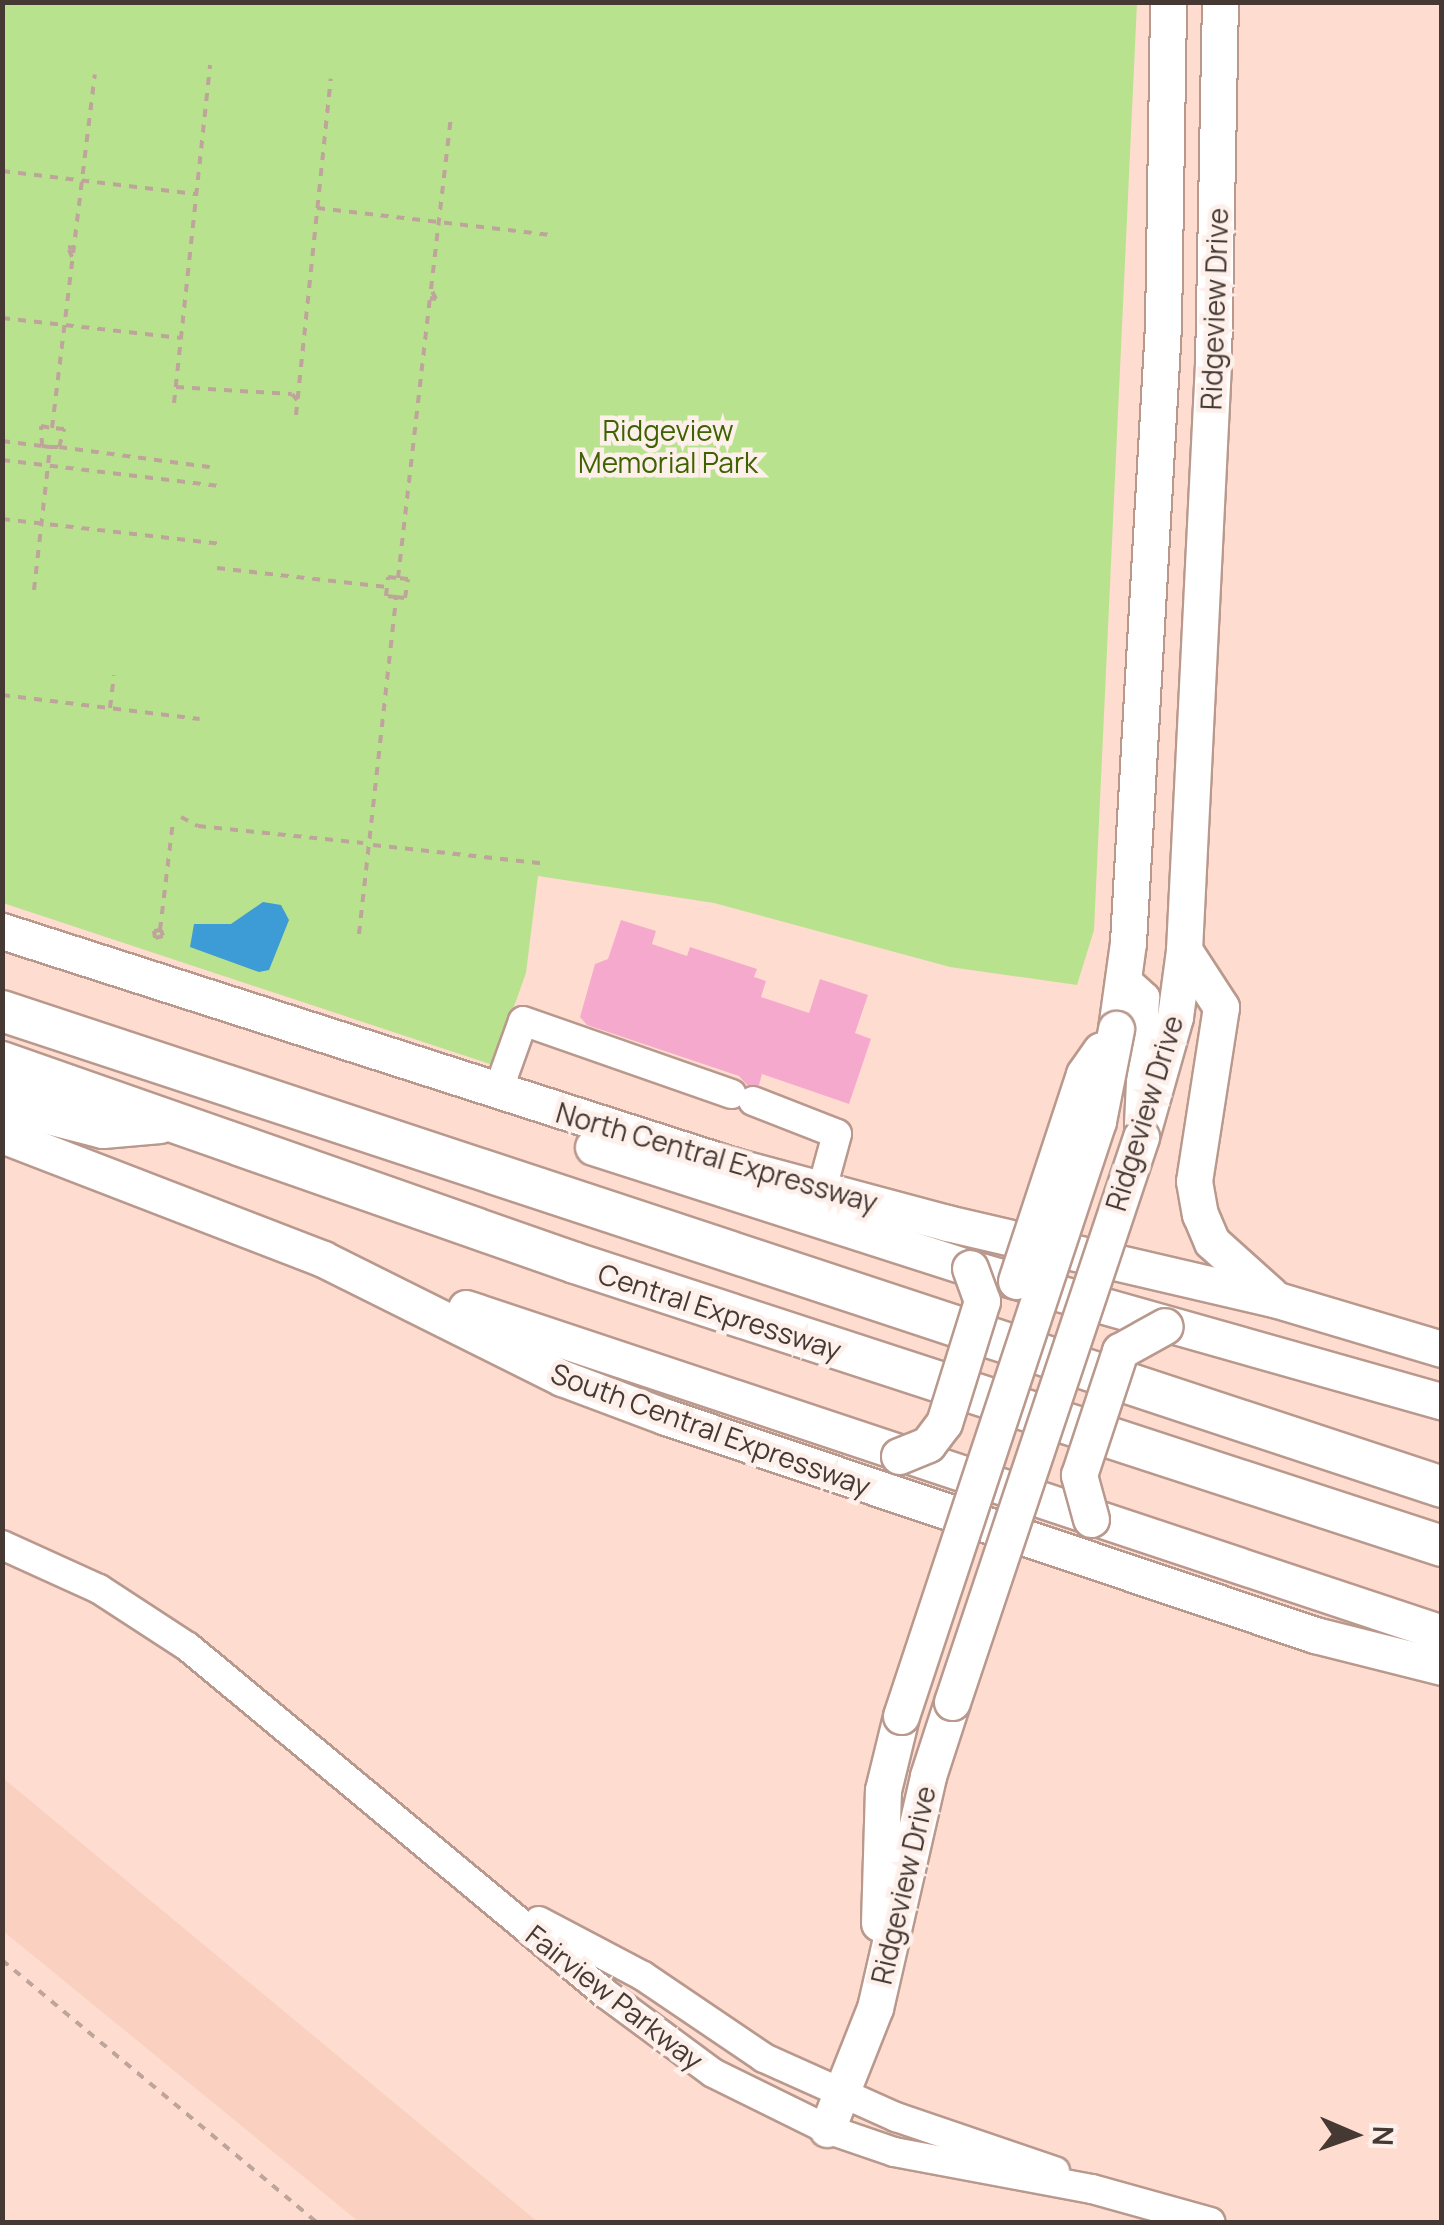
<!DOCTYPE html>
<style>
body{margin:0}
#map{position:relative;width:1444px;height:2225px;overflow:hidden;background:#feddd0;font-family:Manrope,sans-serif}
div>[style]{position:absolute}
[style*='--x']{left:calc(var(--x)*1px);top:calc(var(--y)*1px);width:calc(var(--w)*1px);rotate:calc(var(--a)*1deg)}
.built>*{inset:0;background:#fad1c1}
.green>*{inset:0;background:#b9e28f}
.water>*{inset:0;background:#3d9bd5}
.building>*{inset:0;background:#f5aacd}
.path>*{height:4px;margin-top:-2px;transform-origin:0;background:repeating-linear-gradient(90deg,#bea49a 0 8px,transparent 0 16px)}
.roads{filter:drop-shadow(2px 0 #b9998d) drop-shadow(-2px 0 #b9998d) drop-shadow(0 2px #b9998d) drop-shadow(0 -2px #b9998d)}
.minor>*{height:28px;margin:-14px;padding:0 14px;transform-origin:14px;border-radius:14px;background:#fff}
.major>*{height:35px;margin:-17.5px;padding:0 17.5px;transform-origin:17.5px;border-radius:17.5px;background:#fff}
.highway>*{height:40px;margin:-20px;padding:0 20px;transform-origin:20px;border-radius:20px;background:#fff}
.bridges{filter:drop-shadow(2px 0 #b9998d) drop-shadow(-2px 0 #b9998d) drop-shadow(0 2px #b9998d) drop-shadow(0 -2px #b9998d)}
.major-bridge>*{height:35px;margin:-17.5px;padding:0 17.5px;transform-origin:17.5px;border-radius:17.5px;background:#fff}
span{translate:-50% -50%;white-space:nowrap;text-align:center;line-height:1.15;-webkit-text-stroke:9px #fdefea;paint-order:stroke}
.street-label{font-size:28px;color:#463934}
.park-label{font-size:28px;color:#3e6200}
.frame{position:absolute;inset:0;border:5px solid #463934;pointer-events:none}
.north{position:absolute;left:1304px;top:2085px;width:100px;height:100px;-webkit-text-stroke:8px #fdefea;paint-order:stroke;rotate:92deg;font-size:28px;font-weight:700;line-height:40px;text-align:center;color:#463934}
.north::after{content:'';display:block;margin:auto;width:35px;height:45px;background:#463934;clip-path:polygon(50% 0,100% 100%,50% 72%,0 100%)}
</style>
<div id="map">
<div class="built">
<div style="clip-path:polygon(3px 1778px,538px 2222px,359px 2222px,3px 1931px)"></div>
</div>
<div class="green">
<div style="clip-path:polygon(3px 3px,1137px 3px,1094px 930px,1077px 985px,950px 967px,714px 903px,538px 876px,526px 973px,493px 1065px,3px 903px)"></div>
</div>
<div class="water">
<div style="clip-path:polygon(263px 902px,281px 905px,289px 920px,269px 970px,259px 972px,190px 947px,194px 924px,231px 924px)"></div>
</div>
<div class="building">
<div style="clip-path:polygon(621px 920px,656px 931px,652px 944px,687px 956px,690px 947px,757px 969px,754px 977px,766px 981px,761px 997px,809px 1013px,820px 979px,868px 995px,855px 1033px,871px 1039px,849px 1104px,762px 1074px,759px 1085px,747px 1085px,739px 1076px,587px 1025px,580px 1017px,595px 964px,608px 959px)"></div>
</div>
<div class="path">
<div style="--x:2;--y:171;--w:195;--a:6.8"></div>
<div style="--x:317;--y:208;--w:237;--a:6.6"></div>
<div style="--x:72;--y:257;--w:11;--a:-112"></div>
<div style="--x:68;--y:247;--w:6;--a:9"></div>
<div style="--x:2;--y:318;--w:180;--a:6.4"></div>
<div style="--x:176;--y:387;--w:116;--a:3.5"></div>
<div style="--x:292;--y:394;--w:8;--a:50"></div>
<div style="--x:174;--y:403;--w:340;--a:-83.9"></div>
<div style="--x:296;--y:415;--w:338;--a:-84.1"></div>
<div style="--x:2;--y:441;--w:40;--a:7.1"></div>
<div style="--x:50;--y:447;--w:8;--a:-173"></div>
<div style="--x:42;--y:446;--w:20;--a:-93"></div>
<div style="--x:41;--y:426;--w:11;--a:10"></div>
<div style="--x:59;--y:447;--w:159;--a:7.6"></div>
<div style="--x:2;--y:460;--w:221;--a:6.8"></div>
<div style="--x:2;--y:519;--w:219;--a:6.5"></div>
<div style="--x:217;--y:568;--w:171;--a:6.4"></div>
<div style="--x:34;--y:590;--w:144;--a:-83.6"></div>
<div style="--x:50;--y:447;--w:9;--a:0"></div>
<div style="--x:59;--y:447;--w:19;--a:-74"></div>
<div style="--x:64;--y:429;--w:12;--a:-175"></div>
<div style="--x:52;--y:428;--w:356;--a:-83.1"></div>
<div style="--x:396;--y:597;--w:10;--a:-174"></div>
<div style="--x:386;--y:596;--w:19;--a:-84"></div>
<div style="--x:388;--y:577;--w:10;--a:6"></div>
<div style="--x:2;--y:695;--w:199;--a:6.9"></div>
<div style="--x:110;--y:708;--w:33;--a:-83"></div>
<div style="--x:181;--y:817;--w:19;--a:28"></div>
<div style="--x:198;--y:826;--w:166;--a:5.9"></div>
<div style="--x:373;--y:845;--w:176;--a:6.2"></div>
<div style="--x:160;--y:930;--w:110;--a:-83.2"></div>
<div style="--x:154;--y:931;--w:7;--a:-8"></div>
<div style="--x:161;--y:930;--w:6;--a:72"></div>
<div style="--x:163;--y:936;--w:8;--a:166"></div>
<div style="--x:155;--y:938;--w:7;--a:-98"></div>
<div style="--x:359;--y:934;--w:339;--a:-83.7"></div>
<div style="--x:396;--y:597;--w:9;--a:6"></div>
<div style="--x:405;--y:598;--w:19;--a:-81"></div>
<div style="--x:408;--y:579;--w:10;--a:-174"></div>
<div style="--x:398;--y:578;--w:282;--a:-83.5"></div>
<div style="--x:430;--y:298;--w:6;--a:9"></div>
<div style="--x:436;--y:299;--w:11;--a:-117"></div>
<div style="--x:431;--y:289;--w:175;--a:-83.4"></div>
<div style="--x:2;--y:1960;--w:410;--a:39.8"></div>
</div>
<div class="roads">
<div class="minor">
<div style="--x:1123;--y:977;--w:30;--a:42"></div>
<div style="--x:1145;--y:997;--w:129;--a:92.7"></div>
<div style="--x:498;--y:1091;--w:74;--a:-70.3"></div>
<div style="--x:523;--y:1021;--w:221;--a:19.3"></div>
<div style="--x:753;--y:1101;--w:90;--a:21.4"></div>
<div style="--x:837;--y:1134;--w:57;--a:105.3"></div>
<div style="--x:2;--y:1545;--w:107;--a:24.4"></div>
<div style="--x:99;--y:1589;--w:106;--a:33.1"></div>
<div style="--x:188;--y:1647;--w:543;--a:39.7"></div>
<div style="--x:606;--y:1994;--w:133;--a:36.4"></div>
<div style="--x:713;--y:2073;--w:127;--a:26.2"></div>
<div style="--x:827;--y:2129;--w:71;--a:18.9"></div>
<div style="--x:894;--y:2152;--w:201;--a:10.6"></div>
<div style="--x:1092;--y:2189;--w:123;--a:15.6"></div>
<div style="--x:539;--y:1921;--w:118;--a:27.9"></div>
<div style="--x:643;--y:1976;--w:146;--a:34.1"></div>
<div style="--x:764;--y:2058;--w:145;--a:24.1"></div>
<div style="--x:896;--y:2117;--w:168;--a:18.8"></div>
</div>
<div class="major">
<div style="--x:2;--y:931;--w:773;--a:17.78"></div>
<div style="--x:738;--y:1167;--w:216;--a:15"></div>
<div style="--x:947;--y:1223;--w:336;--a:13.1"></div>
<div style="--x:1274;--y:1299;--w:175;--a:16.6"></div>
<div style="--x:1184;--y:950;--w:68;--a:57"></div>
<div style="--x:1221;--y:1007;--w:176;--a:98.8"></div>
<div style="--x:1194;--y:1181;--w:34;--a:80"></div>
<div style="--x:1200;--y:1214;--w:30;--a:67"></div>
<div style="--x:1212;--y:1242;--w:78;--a:41.9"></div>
<div style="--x:1116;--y:1029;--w:88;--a:-82.1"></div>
<div style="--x:1128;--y:942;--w:618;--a:-86.75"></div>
<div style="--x:1163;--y:325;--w:323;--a:-89.1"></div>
<div style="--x:2;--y:1135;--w:344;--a:21.1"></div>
<div style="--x:323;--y:1259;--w:267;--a:26.5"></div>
<div style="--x:562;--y:1378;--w:111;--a:20.6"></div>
<div style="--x:666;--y:1417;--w:685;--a:18.57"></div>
<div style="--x:1315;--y:1635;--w:131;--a:14.1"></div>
<div style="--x:1141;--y:1137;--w:125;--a:-74.2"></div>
<div style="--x:1175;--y:1017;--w:68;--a:-82.3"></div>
<div style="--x:1184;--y:950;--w:587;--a:-87.17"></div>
<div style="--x:1213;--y:364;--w:362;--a:-88.9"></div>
<div style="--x:593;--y:1147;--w:396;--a:17.8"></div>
<div style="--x:970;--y:1268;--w:491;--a:15.8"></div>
<div style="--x:466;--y:1308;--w:1029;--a:18.42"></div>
<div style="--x:879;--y:1923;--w:133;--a:-88.3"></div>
<div style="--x:883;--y:1790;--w:76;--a:-76.3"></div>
<div style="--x:827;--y:2129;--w:130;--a:-68.4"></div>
<div style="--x:875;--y:2008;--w:238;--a:-77.1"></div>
<div style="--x:928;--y:1776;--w:78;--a:-72"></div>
</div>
<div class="highway">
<div style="--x:2;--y:1011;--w:1517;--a:18.29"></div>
<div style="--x:2;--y:1062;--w:607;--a:19.33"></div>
<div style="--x:575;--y:1263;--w:912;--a:18.08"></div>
<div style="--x:2;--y:1102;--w:104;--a:14.4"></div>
<div style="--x:103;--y:1128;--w:57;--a:-5"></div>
</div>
</div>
<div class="bridges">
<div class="major-bridge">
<div style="--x:1016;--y:1281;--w:218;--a:-71.8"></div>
<div style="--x:1084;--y:1074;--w:29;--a:-55"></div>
<div style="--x:899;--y:1456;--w:31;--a:-22"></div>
<div style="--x:928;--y:1444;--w:26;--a:-53"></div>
<div style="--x:944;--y:1423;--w:128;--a:-72.7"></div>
<div style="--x:982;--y:1301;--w:35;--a:-110"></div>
<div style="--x:1091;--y:1519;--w:46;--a:-105.3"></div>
<div style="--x:1079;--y:1475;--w:131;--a:-71.7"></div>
<div style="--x:1120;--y:1351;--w:51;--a:-29.1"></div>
<div style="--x:952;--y:1702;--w:596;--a:-71.5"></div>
<div style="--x:901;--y:1716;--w:627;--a:-71.68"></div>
<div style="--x:1098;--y:1121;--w:94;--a:-78.9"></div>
</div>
</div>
<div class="street-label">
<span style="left:1214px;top:309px;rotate:-88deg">Ridgeview Drive</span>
<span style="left:1144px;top:1113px;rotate:-73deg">Ridgeview Drive</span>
<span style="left:717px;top:1157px;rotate:16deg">North Central Expressway</span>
<span style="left:720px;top:1311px;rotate:18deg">Central Expressway</span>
<span style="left:711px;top:1429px;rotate:20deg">South Central Expressway</span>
<span style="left:903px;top:1885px;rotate:-77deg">Ridgeview Drive</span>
<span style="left:615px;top:1997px;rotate:38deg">Fairview Parkway</span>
</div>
<div class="park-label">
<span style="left:668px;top:446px">Ridgeview<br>Memorial Park</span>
</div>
<div class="frame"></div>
<div class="north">N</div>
</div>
